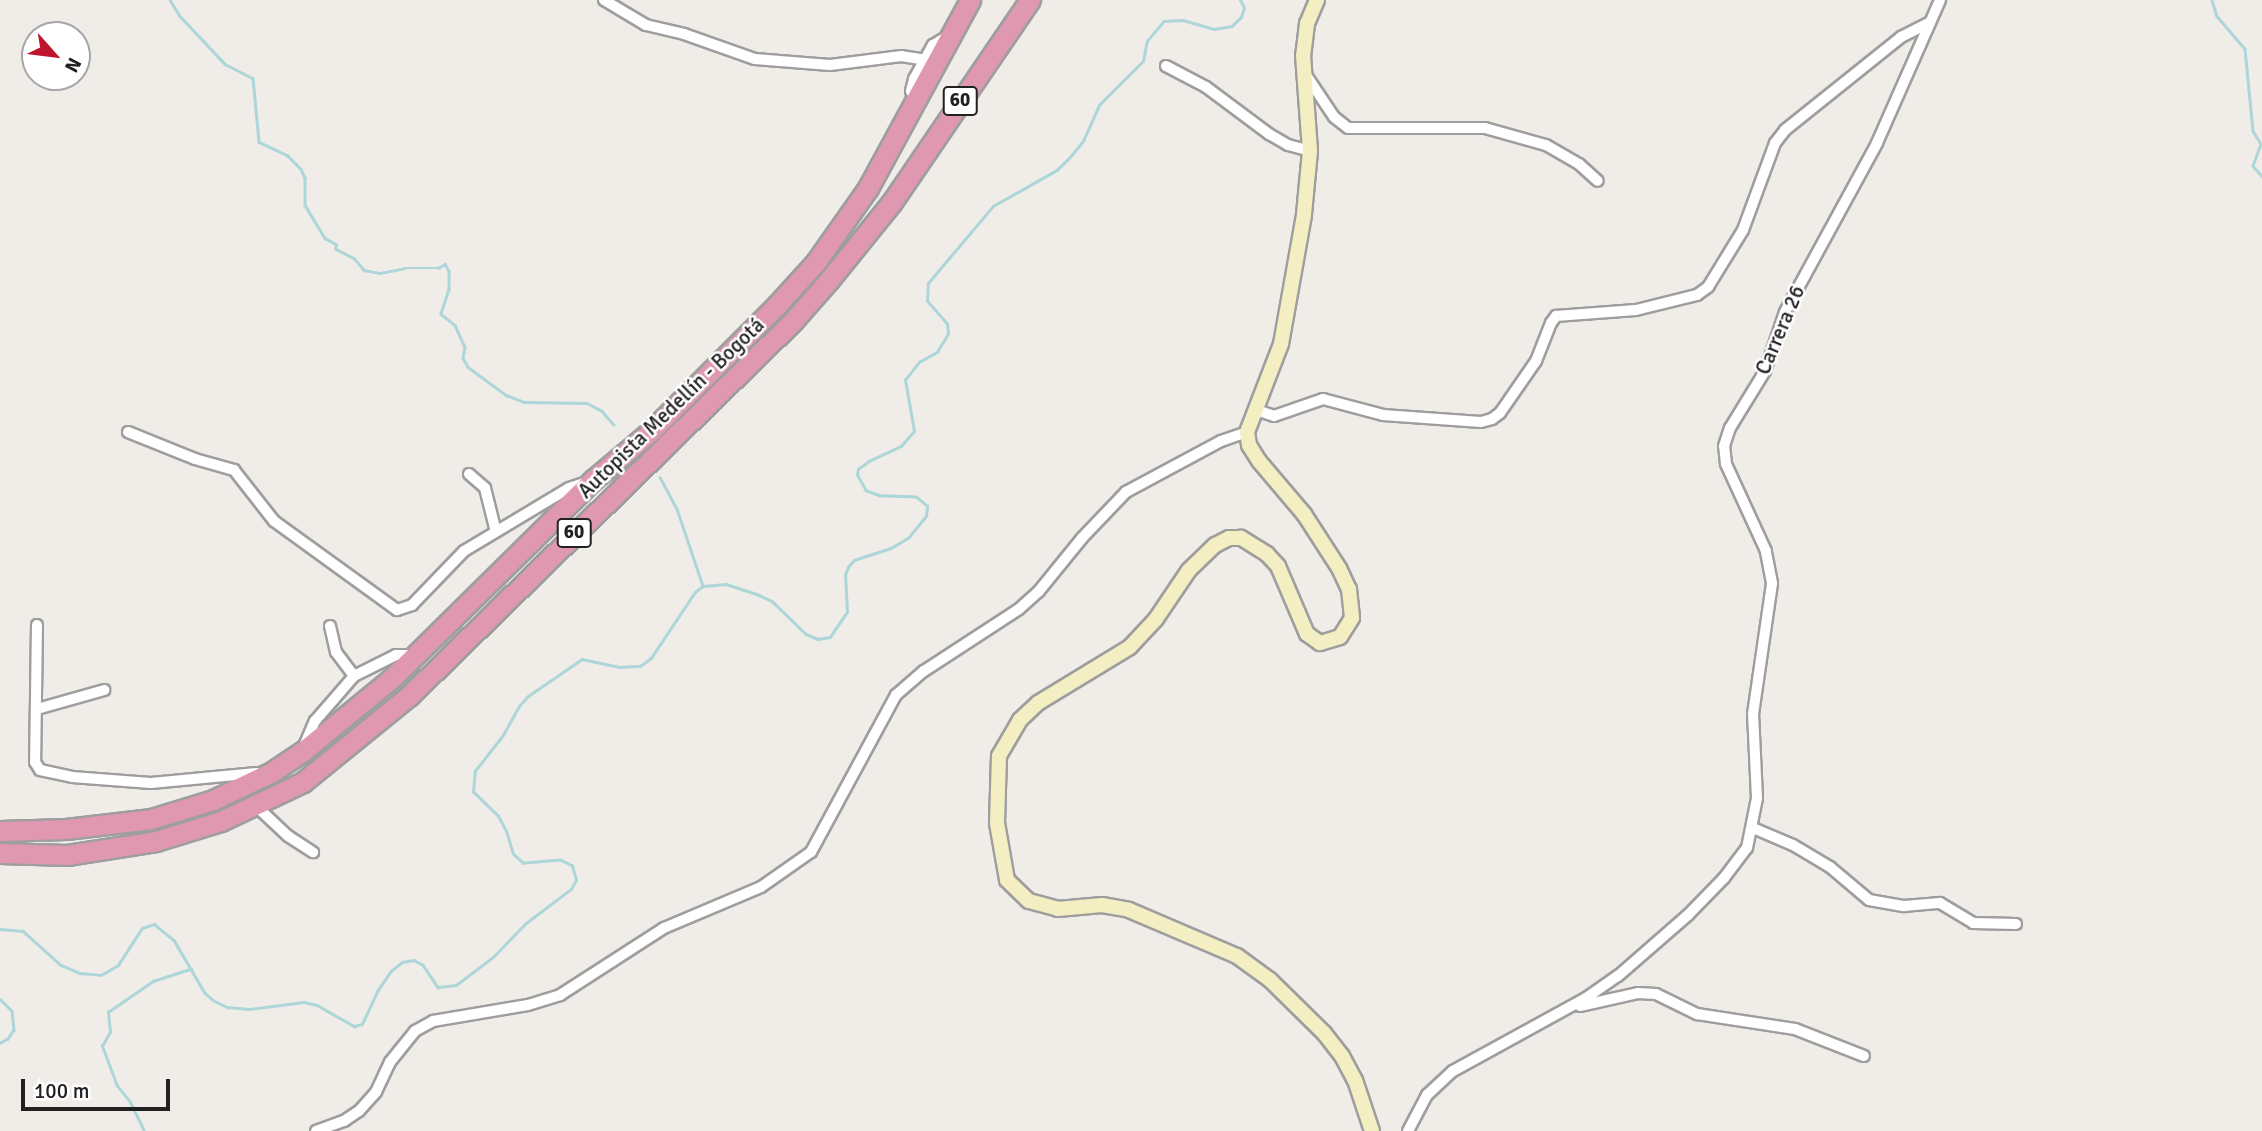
<!DOCTYPE html>
<meta charset="utf-8">
<style>
body{margin:0}
#map{position:relative;width:2262px;height:1131px;overflow:hidden;background:#f0ece8;font-family:Signika,sans-serif}
div>[style]{position:absolute}
[style*='--x']{left:calc(var(--x)*1px);top:calc(var(--y)*1px);width:calc(var(--w)*1px);rotate:calc(var(--a)*1deg)}
.stream>*{height:2.5px;margin:-1.25px;padding:0 1.25px;transform-origin:1.25px;border-radius:1.25px;background:#add6d9}
.roads{filter:drop-shadow(2px 0 #9e9e9e) drop-shadow(-2px 0 #9e9e9e) drop-shadow(0 2px #9e9e9e) drop-shadow(0 -2px #9e9e9e)}
.street>*{height:10px;margin:-5px;padding:0 5px;transform-origin:5px;border-radius:5px;background:#fff}
.secondary>*{height:14px;margin:-7px;padding:0 7px;transform-origin:7px;border-radius:7px;background:#f4efc3}
.highway>*{height:19px;margin:-9.5px;padding:0 9.5px;transform-origin:9.5px;border-radius:9.5px;background:#df98b0}
span{translate:-50% -50%;white-space:nowrap;text-align:center;line-height:1.15;-webkit-text-stroke:5px #fff;paint-order:stroke}
.shield-label span{padding:2px 5px;background:#fff;border:2px solid;border-radius:5px;-webkit-text-stroke-width:0}
.shield-label{font-size:19px;color:#212121;font-weight:700}
.street-label{font-size:21px;color:#212121}
.north{position:absolute;left:21px;top:21px;width:70px;height:70px;box-sizing:border-box;background:#fff;border:2px solid #a6a6a6;border-radius:50%;rotate:118deg;font-size:19px;font-weight:700;line-height:28px;text-align:center;color:#212121}
.north::after{content:'';display:block;margin:auto;width:24px;height:32px;background:#be142c;clip-path:polygon(50% 0,100% 100%,50% 72%,0 100%)}
.scale{position:absolute;left:21px;top:1079px;width:149px;height:32px;box-sizing:border-box;border:4px solid #212121;border-top:0;padding-left:9px;font-size:21px;line-height:24px;white-space:nowrap;color:#212121;-webkit-text-stroke:5px #fff;paint-order:stroke}
</style>
<div id="map">
<div class="stream">
<div style="--x:170;--y:0;--w:19;--a:58"></div>
<div style="--x:180;--y:16;--w:66;--a:46.8"></div>
<div style="--x:225;--y:64;--w:31;--a:27"></div>
<div style="--x:253;--y:78;--w:64;--a:84.6"></div>
<div style="--x:259;--y:142;--w:31;--a:25"></div>
<div style="--x:287;--y:155;--w:20;--a:45"></div>
<div style="--x:301;--y:169;--w:10;--a:66"></div>
<div style="--x:305;--y:178;--w:27;--a:90"></div>
<div style="--x:305;--y:205;--w:39;--a:59"></div>
<div style="--x:325;--y:238;--w:13;--a:29"></div>
<div style="--x:336;--y:244;--w:5;--a:90"></div>
<div style="--x:336;--y:249;--w:20;--a:27"></div>
<div style="--x:354;--y:258;--w:16;--a:50"></div>
<div style="--x:364;--y:270;--w:16;--a:11"></div>
<div style="--x:380;--y:273;--w:25;--a:-11"></div>
<div style="--x:405;--y:268;--w:33;--a:0"></div>
<div style="--x:438;--y:268;--w:8;--a:-30"></div>
<div style="--x:445;--y:264;--w:8;--a:60"></div>
<div style="--x:449;--y:271;--w:18;--a:90"></div>
<div style="--x:449;--y:289;--w:26;--a:108"></div>
<div style="--x:441;--y:314;--w:18;--a:38"></div>
<div style="--x:455;--y:325;--w:24;--a:66"></div>
<div style="--x:465;--y:347;--w:11;--a:100"></div>
<div style="--x:463;--y:358;--w:10;--a:61"></div>
<div style="--x:468;--y:367;--w:47;--a:36.4"></div>
<div style="--x:506;--y:395;--w:19;--a:21"></div>
<div style="--x:524;--y:402;--w:63;--a:0.9"></div>
<div style="--x:587;--y:403;--w:17;--a:28"></div>
<div style="--x:602;--y:411;--w:18;--a:49"></div>
<div style="--x:2212;--y:0;--w:17;--a:73"></div>
<div style="--x:2217;--y:16;--w:43;--a:49.7"></div>
<div style="--x:2245;--y:49;--w:82;--a:84.4"></div>
<div style="--x:2253;--y:131;--w:15;--a:58"></div>
<div style="--x:2261;--y:144;--w:23;--a:110"></div>
<div style="--x:2253;--y:166;--w:13;--a:48"></div>
<div style="--x:660;--y:477;--w:36;--a:62"></div>
<div style="--x:677;--y:509;--w:81;--a:71.3"></div>
<div style="--x:0;--y:929;--w:23;--a:5"></div>
<div style="--x:23;--y:931;--w:51;--a:41.8"></div>
<div style="--x:61;--y:965;--w:21;--a:23"></div>
<div style="--x:80;--y:973;--w:21;--a:5"></div>
<div style="--x:101;--y:975;--w:20;--a:-30"></div>
<div style="--x:118;--y:965;--w:44;--a:-57"></div>
<div style="--x:142;--y:928;--w:13;--a:-18"></div>
<div style="--x:154;--y:924;--w:26;--a:39"></div>
<div style="--x:174;--y:940;--w:61;--a:59.7"></div>
<div style="--x:205;--y:993;--w:11;--a:41"></div>
<div style="--x:213;--y:1000;--w:16;--a:27"></div>
<div style="--x:227;--y:1007;--w:22;--a:5"></div>
<div style="--x:249;--y:1009;--w:55;--a:-7.3"></div>
<div style="--x:304;--y:1002;--w:13;--a:13"></div>
<div style="--x:317;--y:1005;--w:43;--a:29.6"></div>
<div style="--x:354;--y:1026;--w:8;--a:-14"></div>
<div style="--x:362;--y:1024;--w:38;--a:-65"></div>
<div style="--x:378;--y:990;--w:23;--a:-56"></div>
<div style="--x:391;--y:971;--w:14;--a:-39"></div>
<div style="--x:402;--y:962;--w:12;--a:-9"></div>
<div style="--x:414;--y:960;--w:10;--a:29"></div>
<div style="--x:423;--y:965;--w:27;--a:56"></div>
<div style="--x:438;--y:987;--w:18;--a:-6"></div>
<div style="--x:456;--y:985;--w:46;--a:-37.1"></div>
<div style="--x:493;--y:957;--w:47;--a:-45.9"></div>
<div style="--x:526;--y:923;--w:56;--a:-37.1"></div>
<div style="--x:571;--y:889;--w:10;--a:-61"></div>
<div style="--x:576;--y:880;--w:15;--a:-106"></div>
<div style="--x:572;--y:866;--w:13;--a:-153"></div>
<div style="--x:560;--y:860;--w:37;--a:175"></div>
<div style="--x:523;--y:863;--w:13;--a:-138"></div>
<div style="--x:513;--y:854;--w:24;--a:-107"></div>
<div style="--x:506;--y:831;--w:17;--a:-118"></div>
<div style="--x:498;--y:816;--w:35;--a:-136"></div>
<div style="--x:473;--y:792;--w:21;--a:-85"></div>
<div style="--x:475;--y:771;--w:46;--a:-52.1"></div>
<div style="--x:503;--y:735;--w:33;--a:-61"></div>
<div style="--x:519;--y:706;--w:13;--a:-48"></div>
<div style="--x:528;--y:696;--w:65;--a:-34.4"></div>
<div style="--x:582;--y:659;--w:38;--a:12"></div>
<div style="--x:619;--y:667;--w:21;--a:-3"></div>
<div style="--x:640;--y:666;--w:14;--a:-36"></div>
<div style="--x:651;--y:658;--w:79;--a:-56.3"></div>
<div style="--x:695;--y:592;--w:10;--a:-37"></div>
<div style="--x:703;--y:586;--w:23;--a:-5"></div>
<div style="--x:726;--y:584;--w:35;--a:18"></div>
<div style="--x:759;--y:595;--w:14;--a:25"></div>
<div style="--x:772;--y:601;--w:47;--a:44.1"></div>
<div style="--x:806;--y:634;--w:13;--a:23"></div>
<div style="--x:818;--y:639;--w:12;--a:-9"></div>
<div style="--x:830;--y:637;--w:30;--a:-56"></div>
<div style="--x:847;--y:612;--w:37;--a:-93"></div>
<div style="--x:845;--y:575;--w:9;--a:-69"></div>
<div style="--x:848;--y:567;--w:9;--a:-49"></div>
<div style="--x:854;--y:560;--w:39;--a:-18"></div>
<div style="--x:891;--y:548;--w:21;--a:-31"></div>
<div style="--x:909;--y:537;--w:27;--a:-51"></div>
<div style="--x:926;--y:516;--w:10;--a:-84"></div>
<div style="--x:927;--y:506;--w:14;--a:-141"></div>
<div style="--x:916;--y:497;--w:36;--a:-178"></div>
<div style="--x:880;--y:496;--w:15;--a:-160"></div>
<div style="--x:866;--y:491;--w:18;--a:-119"></div>
<div style="--x:857;--y:475;--w:6;--a:-81"></div>
<div style="--x:858;--y:469;--w:14;--a:-36"></div>
<div style="--x:869;--y:461;--w:35;--a:-25"></div>
<div style="--x:901;--y:446;--w:20;--a:-49"></div>
<div style="--x:914;--y:431;--w:52;--a:-100"></div>
<div style="--x:905;--y:380;--w:23;--a:-52"></div>
<div style="--x:919;--y:362;--w:21;--a:-29"></div>
<div style="--x:937;--y:352;--w:21;--a:-59"></div>
<div style="--x:948;--y:334;--w:10;--a:-96"></div>
<div style="--x:947;--y:324;--w:30;--a:-131"></div>
<div style="--x:927;--y:301;--w:18;--a:-87"></div>
<div style="--x:928;--y:283;--w:101;--a:-49.8"></div>
<div style="--x:993;--y:206;--w:73;--a:-29.4"></div>
<div style="--x:1057;--y:170;--w:18;--a:-45"></div>
<div style="--x:1070;--y:157;--w:21;--a:-51"></div>
<div style="--x:1083;--y:141;--w:39;--a:-66"></div>
<div style="--x:1099;--y:105;--w:62;--a:-45"></div>
<div style="--x:1143;--y:61;--w:20;--a:-79"></div>
<div style="--x:1147;--y:41;--w:26;--a:-50"></div>
<div style="--x:1164;--y:21;--w:19;--a:-3"></div>
<div style="--x:1183;--y:20;--w:32;--a:16"></div>
<div style="--x:1214;--y:29;--w:18;--a:-9"></div>
<div style="--x:1232;--y:26;--w:13;--a:-45"></div>
<div style="--x:1241;--y:17;--w:9;--a:-72"></div>
<div style="--x:1244;--y:8;--w:9;--a:-117"></div>
<div style="--x:0;--y:999;--w:17;--a:45"></div>
<div style="--x:12;--y:1011;--w:19;--a:84"></div>
<div style="--x:14;--y:1030;--w:11;--a:124"></div>
<div style="--x:8;--y:1039;--w:9;--a:153"></div>
<div style="--x:144;--y:1131;--w:32;--a:-116"></div>
<div style="--x:130;--y:1102;--w:21;--a:-129"></div>
<div style="--x:117;--y:1086;--w:43;--a:-110.6"></div>
<div style="--x:102;--y:1046;--w:16;--a:-60"></div>
<div style="--x:110;--y:1032;--w:20;--a:-96"></div>
<div style="--x:108;--y:1012;--w:55;--a:-34.6"></div>
<div style="--x:153;--y:981;--w:40;--a:-18"></div>
</div>
<div class="roads">
<div class="street">
<div style="--x:604;--y:0;--w:49;--a:30.8"></div>
<div style="--x:646;--y:25;--w:39;--a:13"></div>
<div style="--x:684;--y:34;--w:75;--a:19.4"></div>
<div style="--x:755;--y:59;--w:75;--a:4.6"></div>
<div style="--x:830;--y:65;--w:72;--a:-7.2"></div>
<div style="--x:901;--y:56;--w:24;--a:9"></div>
<div style="--x:1166;--y:66;--w:45;--a:27.7"></div>
<div style="--x:1206;--y:87;--w:79;--a:36.7"></div>
<div style="--x:1269;--y:134;--w:22;--a:30"></div>
<div style="--x:1288;--y:145;--w:23;--a:15"></div>
<div style="--x:1306;--y:75;--w:50;--a:56.3"></div>
<div style="--x:1334;--y:117;--w:18;--a:38"></div>
<div style="--x:1348;--y:128;--w:137;--a:0"></div>
<div style="--x:1485;--y:128;--w:63;--a:15.6"></div>
<div style="--x:1546;--y:145;--w:38;--a:30"></div>
<div style="--x:1579;--y:164;--w:25;--a:42"></div>
<div style="--x:916;--y:99;--w:9;--a:-122"></div>
<div style="--x:911;--y:91;--w:12;--a:-76"></div>
<div style="--x:914;--y:79;--w:39;--a:-61"></div>
<div style="--x:933;--y:45;--w:17;--a:-31"></div>
<div style="--x:1256;--y:410;--w:19;--a:18"></div>
<div style="--x:1274;--y:416;--w:52;--a:-19.1"></div>
<div style="--x:1323;--y:399;--w:62;--a:14.9"></div>
<div style="--x:1383;--y:415;--w:98;--a:4.1"></div>
<div style="--x:1481;--y:422;--w:11;--a:-15"></div>
<div style="--x:1492;--y:419;--w:10;--a:-37"></div>
<div style="--x:1500;--y:413;--w:63;--a:-55.3"></div>
<div style="--x:1536;--y:361;--w:41;--a:-68.5"></div>
<div style="--x:1551;--y:323;--w:9;--a:-54"></div>
<div style="--x:1556;--y:316;--w:80;--a:-4.3"></div>
<div style="--x:1636;--y:310;--w:63;--a:-13.8"></div>
<div style="--x:1697;--y:295;--w:14;--a:-36"></div>
<div style="--x:1708;--y:287;--w:67;--a:-58.4"></div>
<div style="--x:1743;--y:230;--w:93;--a:-69.8"></div>
<div style="--x:1775;--y:143;--w:16;--a:-52"></div>
<div style="--x:1785;--y:130;--w:149;--a:-38.7"></div>
<div style="--x:1901;--y:37;--w:31;--a:-27"></div>
<div style="--x:128;--y:432;--w:72;--a:21.9"></div>
<div style="--x:195;--y:459;--w:41;--a:15.8"></div>
<div style="--x:234;--y:470;--w:65;--a:51.9"></div>
<div style="--x:274;--y:521;--w:152;--a:35.9"></div>
<div style="--x:397;--y:610;--w:16;--a:-18"></div>
<div style="--x:412;--y:605;--w:75;--a:-46.1"></div>
<div style="--x:464;--y:551;--w:122;--a:-31"></div>
<div style="--x:569;--y:488;--w:19;--a:-18"></div>
<div style="--x:469;--y:474;--w:21;--a:41"></div>
<div style="--x:485;--y:488;--w:45;--a:76"></div>
<div style="--x:37;--y:625;--w:137;--a:90.8"></div>
<div style="--x:35;--y:762;--w:9;--a:58"></div>
<div style="--x:40;--y:770;--w:33;--a:12"></div>
<div style="--x:72;--y:777;--w:79;--a:4.3"></div>
<div style="--x:151;--y:783;--w:106;--a:-5.4"></div>
<div style="--x:330;--y:626;--w:27;--a:77"></div>
<div style="--x:336;--y:652;--w:30;--a:53"></div>
<div style="--x:37;--y:709;--w:70;--a:-15.8"></div>
<div style="--x:305;--y:744;--w:25;--a:-67"></div>
<div style="--x:315;--y:721;--w:60;--a:-49.1"></div>
<div style="--x:354;--y:676;--w:47;--a:-26.6"></div>
<div style="--x:396;--y:655;--w:16;--a:0"></div>
<div style="--x:255;--y:805;--w:45;--a:43.2"></div>
<div style="--x:288;--y:836;--w:30;--a:33"></div>
<div style="--x:1753;--y:828;--w:43;--a:23"></div>
<div style="--x:1793;--y:845;--w:43;--a:30.7"></div>
<div style="--x:1830;--y:867;--w:51;--a:40.2"></div>
<div style="--x:1869;--y:900;--w:36;--a:10"></div>
<div style="--x:1904;--y:906;--w:36;--a:-5"></div>
<div style="--x:1940;--y:903;--w:39;--a:31"></div>
<div style="--x:1973;--y:923;--w:43;--a:1.3"></div>
<div style="--x:1580;--y:1006;--w:59;--a:-12.6"></div>
<div style="--x:1638;--y:993;--w:18;--a:3"></div>
<div style="--x:1656;--y:994;--w:46;--a:26"></div>
<div style="--x:1697;--y:1014;--w:99;--a:8.7"></div>
<div style="--x:1795;--y:1029;--w:74;--a:21.4"></div>
<div style="--x:316;--y:1131;--w:30;--a:-20"></div>
<div style="--x:344;--y:1121;--w:18;--a:-34"></div>
<div style="--x:359;--y:1111;--w:25;--a:-48"></div>
<div style="--x:376;--y:1092;--w:33;--a:-65"></div>
<div style="--x:390;--y:1062;--w:40;--a:-51"></div>
<div style="--x:415;--y:1031;--w:21;--a:-29"></div>
<div style="--x:433;--y:1021;--w:96;--a:-9.6"></div>
<div style="--x:528;--y:1005;--w:34;--a:-17"></div>
<div style="--x:560;--y:995;--w:124;--a:-32.8"></div>
<div style="--x:664;--y:928;--w:105;--a:-22.9"></div>
<div style="--x:761;--y:887;--w:61;--a:-35"></div>
<div style="--x:811;--y:852;--w:179;--a:-61.6"></div>
<div style="--x:896;--y:695;--w:37;--a:-41"></div>
<div style="--x:924;--y:671;--w:113;--a:-33.1"></div>
<div style="--x:1019;--y:609;--w:27;--a:-42"></div>
<div style="--x:1039;--y:591;--w:68;--a:-50.9"></div>
<div style="--x:1082;--y:538;--w:64;--a:-46.3"></div>
<div style="--x:1126;--y:492;--w:108;--a:-28.2"></div>
<div style="--x:1221;--y:441;--w:28;--a:-19"></div>
<div style="--x:1408;--y:1131;--w:41;--a:-62.2"></div>
<div style="--x:1427;--y:1095;--w:35;--a:-43"></div>
<div style="--x:1453;--y:1071;--w:152;--a:-28.8"></div>
<div style="--x:1586;--y:998;--w:39;--a:-35"></div>
<div style="--x:1618;--y:976;--w:93;--a:-41.1"></div>
<div style="--x:1688;--y:915;--w:52;--a:-45.8"></div>
<div style="--x:1724;--y:878;--w:38;--a:-53"></div>
<div style="--x:1747;--y:848;--w:51;--a:-78.7"></div>
<div style="--x:1757;--y:798;--w:84;--a:-92.7"></div>
<div style="--x:1753;--y:714;--w:132;--a:-81.7"></div>
<div style="--x:1772;--y:583;--w:33;--a:-101"></div>
<div style="--x:1766;--y:551;--w:96;--a:-114.7"></div>
<div style="--x:1726;--y:464;--w:18;--a:-96"></div>
<div style="--x:1724;--y:446;--w:19;--a:-72"></div>
<div style="--x:1730;--y:428;--w:67;--a:-58.4"></div>
<div style="--x:1765;--y:371;--w:62;--a:-71.3"></div>
<div style="--x:1785;--y:312;--w:192;--a:-61.4"></div>
<div style="--x:1877;--y:143;--w:156;--a:-66.2"></div>
</div>
<div class="secondary">
<div style="--x:1317;--y:0;--w:26;--a:113"></div>
<div style="--x:1307;--y:24;--w:31;--a:97"></div>
<div style="--x:1303;--y:55;--w:96;--a:85.8"></div>
<div style="--x:1310;--y:151;--w:64;--a:95.4"></div>
<div style="--x:1304;--y:215;--w:131;--a:100.1"></div>
<div style="--x:1281;--y:344;--w:94;--a:111.1"></div>
<div style="--x:1247;--y:432;--w:13;--a:81"></div>
<div style="--x:1249;--y:445;--w:19;--a:58"></div>
<div style="--x:1259;--y:461;--w:70;--a:49.7"></div>
<div style="--x:1304;--y:514;--w:64;--a:57.1"></div>
<div style="--x:1339;--y:568;--w:23;--a:65"></div>
<div style="--x:1349;--y:589;--w:29;--a:84"></div>
<div style="--x:1352;--y:618;--w:22;--a:122"></div>
<div style="--x:1340;--y:637;--w:21;--a:163"></div>
<div style="--x:1320;--y:643;--w:16;--a:-145"></div>
<div style="--x:1307;--y:634;--w:74;--a:-113.1"></div>
<div style="--x:1278;--y:566;--w:16;--a:-133"></div>
<div style="--x:1267;--y:554;--w:31;--a:-148"></div>
<div style="--x:1241;--y:538;--w:12;--a:180"></div>
<div style="--x:1229;--y:538;--w:16;--a:153"></div>
<div style="--x:1215;--y:545;--w:36;--a:136"></div>
<div style="--x:1189;--y:570;--w:59;--a:124"></div>
<div style="--x:1156;--y:619;--w:38;--a:133"></div>
<div style="--x:1130;--y:647;--w:108;--a:148.7"></div>
<div style="--x:1038;--y:703;--w:25;--a:137"></div>
<div style="--x:1020;--y:720;--w:42;--a:120.3"></div>
<div style="--x:999;--y:756;--w:67;--a:91.7"></div>
<div style="--x:997;--y:823;--w:58;--a:80"></div>
<div style="--x:1007;--y:880;--w:30;--a:44"></div>
<div style="--x:1029;--y:901;--w:30;--a:15"></div>
<div style="--x:1058;--y:909;--w:44;--a:-5.2"></div>
<div style="--x:1102;--y:905;--w:27;--a:10"></div>
<div style="--x:1129;--y:910;--w:117;--a:23.1"></div>
<div style="--x:1237;--y:956;--w:41;--a:36"></div>
<div style="--x:1270;--y:980;--w:76;--a:44.5"></div>
<div style="--x:1324;--y:1033;--w:29;--a:52"></div>
<div style="--x:1342;--y:1056;--w:27;--a:62"></div>
<div style="--x:1355;--y:1080;--w:54;--a:71.6"></div>
</div>
<div class="highway">
<div style="--x:0;--y:831;--w:66;--a:-1.7"></div>
<div style="--x:66;--y:829;--w:86;--a:-6.7"></div>
<div style="--x:151;--y:819;--w:65;--a:-17"></div>
<div style="--x:213;--y:800;--w:65;--a:-25.4"></div>
<div style="--x:272;--y:772;--w:36;--a:-34"></div>
<div style="--x:302;--y:752;--w:115;--a:-39.4"></div>
<div style="--x:391;--y:679;--w:284;--a:-44.6"></div>
<div style="--x:593;--y:480;--w:75;--a:-40.1"></div>
<div style="--x:650;--y:432;--w:180;--a:-45"></div>
<div style="--x:777;--y:305;--w:58;--a:-47.8"></div>
<div style="--x:816;--y:262;--w:90;--a:-54.9"></div>
<div style="--x:868;--y:188;--w:214;--a:-61.5"></div>
<div style="--x:0;--y:853;--w:67;--a:1.7"></div>
<div style="--x:67;--y:855;--w:90;--a:-8.9"></div>
<div style="--x:156;--y:841;--w:68;--a:-17.1"></div>
<div style="--x:221;--y:821;--w:91;--a:-25.4"></div>
<div style="--x:303;--y:782;--w:136;--a:-39.1"></div>
<div style="--x:409;--y:696;--w:537;--a:-44.32"></div>
<div style="--x:793;--y:321;--w:55;--a:-48.7"></div>
<div style="--x:829;--y:280;--w:100;--a:-51.1"></div>
<div style="--x:892;--y:202;--w:245;--a:-55.7"></div>
</div>
</div>
<div class="shield-label">
<span style="left:960px;top:101px">60</span>
<span style="left:574px;top:533px">60</span>
</div>
<div class="street-label">
<span style="left:1780px;top:330px;rotate:-67deg">Carrera 26</span>
<span style="left:671px;top:408px;rotate:-44deg">Autopista Medellín - Bogotá</span>
</div>
<div class="north">N</div>
<div class="scale">100 m</div>
</div>
